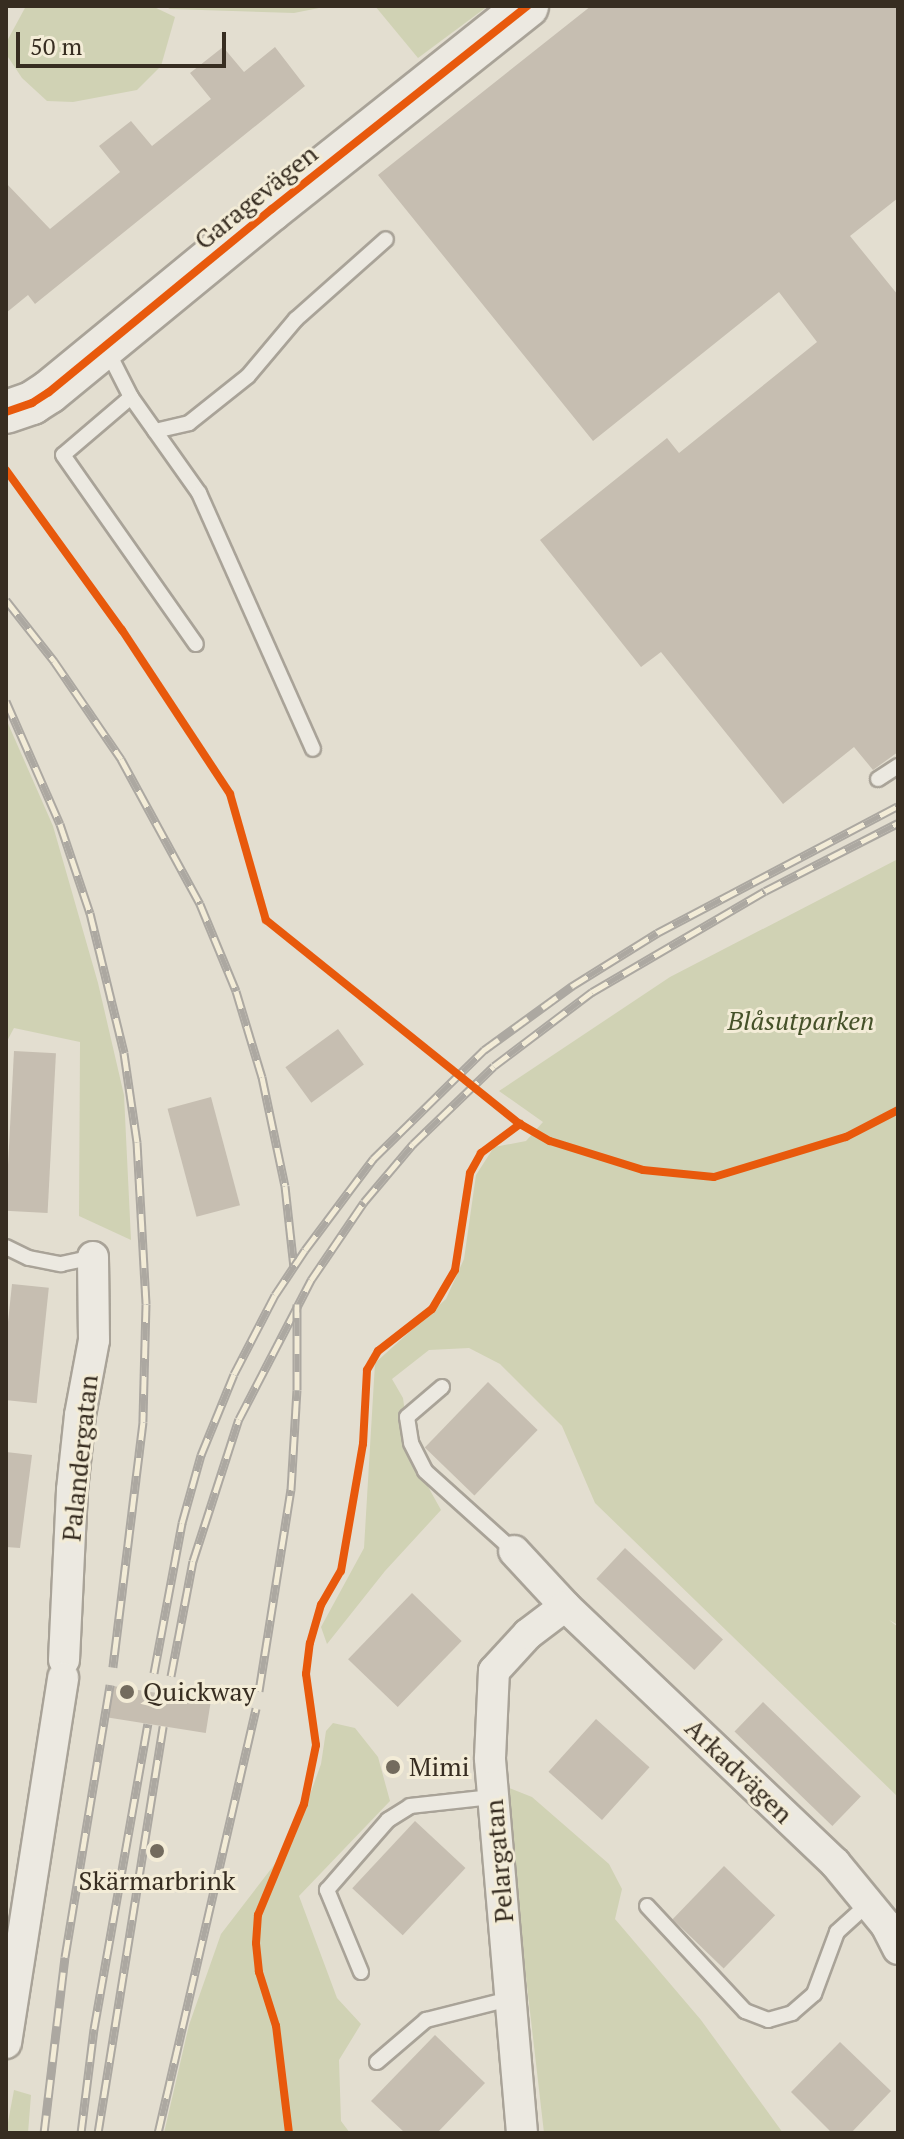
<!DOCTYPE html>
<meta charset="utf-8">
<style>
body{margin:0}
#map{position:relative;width:904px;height:2139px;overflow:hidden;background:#e3ded0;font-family:"PT Serif",serif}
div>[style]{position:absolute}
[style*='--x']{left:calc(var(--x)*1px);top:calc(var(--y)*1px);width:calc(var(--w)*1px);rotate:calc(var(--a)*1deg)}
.green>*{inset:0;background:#d0d2b4}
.building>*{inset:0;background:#c6beb1;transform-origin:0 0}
.roads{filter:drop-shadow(2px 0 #a9a398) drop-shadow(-2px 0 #a9a398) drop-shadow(0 2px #a9a398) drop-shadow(0 -2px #a9a398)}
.lane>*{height:14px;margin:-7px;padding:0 7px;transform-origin:7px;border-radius:7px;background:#ece9e1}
.street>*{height:30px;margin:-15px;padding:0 15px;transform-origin:15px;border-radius:15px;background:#ece9e1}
.secondary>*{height:42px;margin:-21px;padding:0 21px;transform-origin:21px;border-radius:21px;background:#ece9e1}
.rail>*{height:9px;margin-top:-4.5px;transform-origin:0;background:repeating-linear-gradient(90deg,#f3ecd7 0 18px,#aca8a1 0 36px);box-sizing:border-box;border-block:2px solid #aca8a1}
.cycleway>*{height:8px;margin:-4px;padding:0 4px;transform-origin:4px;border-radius:4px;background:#e8590c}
.dots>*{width:22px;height:22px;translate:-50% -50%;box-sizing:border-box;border:4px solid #f3ecd7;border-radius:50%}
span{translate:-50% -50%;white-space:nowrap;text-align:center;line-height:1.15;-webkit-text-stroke:6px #f3ecd7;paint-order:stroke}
.street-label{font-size:26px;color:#372d21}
.park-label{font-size:26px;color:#455129;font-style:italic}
.poi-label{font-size:26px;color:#372d21}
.left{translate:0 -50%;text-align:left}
.frame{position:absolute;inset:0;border:8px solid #372d21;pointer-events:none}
.scale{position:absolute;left:16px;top:32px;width:210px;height:36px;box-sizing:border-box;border:4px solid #372d21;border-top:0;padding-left:10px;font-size:24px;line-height:28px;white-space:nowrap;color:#372d21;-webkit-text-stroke:6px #f3ecd7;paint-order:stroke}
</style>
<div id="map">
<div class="green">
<div style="clip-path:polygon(26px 6px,152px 6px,175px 17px,161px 66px,137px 90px,73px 102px,47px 101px,22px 78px,6px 54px,6px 43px)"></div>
<div style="clip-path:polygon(164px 6px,329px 6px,294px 13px,170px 9px)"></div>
<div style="clip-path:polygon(375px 6px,488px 6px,418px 58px)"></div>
<div style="clip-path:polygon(6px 719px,53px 826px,98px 983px,124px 1095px,131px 1240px,79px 1216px,80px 1042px,14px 1028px,6px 1043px)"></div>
<div style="clip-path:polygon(898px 859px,898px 1625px,889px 1620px,898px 1627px,898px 1797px,595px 1503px,562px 1426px,500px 1364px,469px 1348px,429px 1350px,392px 1379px,403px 1398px,411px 1456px,441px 1510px,385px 1571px,327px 1644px,321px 1627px,364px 1548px,375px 1363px,446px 1299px,464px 1259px,476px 1175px,494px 1147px,526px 1141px,543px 1122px,499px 1091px,670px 977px)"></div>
<div style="clip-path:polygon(333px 1723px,355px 1728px,378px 1757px,390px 1801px,299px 1896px,337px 1998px,361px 2024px,339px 2060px,341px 2121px,350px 2133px,164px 2133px,189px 2025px,221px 1934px,294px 1839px,321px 1764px,326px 1731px)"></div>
<div style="clip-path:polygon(504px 1786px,532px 1797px,609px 1864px,622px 1889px,615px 1919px,701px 2020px,783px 2133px,544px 2133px)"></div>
<div style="clip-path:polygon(14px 2090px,31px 2095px,28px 2133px,6px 2133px)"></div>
</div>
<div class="building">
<div style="clip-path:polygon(591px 6px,898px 6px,898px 198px,850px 236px,898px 295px,898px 752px,873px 770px,854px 747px,783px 804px,661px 652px,641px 667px,540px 540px,667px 438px,679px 453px,817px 342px,779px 292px,593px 441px,378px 175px)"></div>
<div style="clip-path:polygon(223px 47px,244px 72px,275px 47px,305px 86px,35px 304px,28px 295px,6px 313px,6px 183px,50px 229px,120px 172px,99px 146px,131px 121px,152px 146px,211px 99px,190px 73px)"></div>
<div style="left:338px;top:1029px;width:44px;height:65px;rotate:54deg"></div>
<div style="left:14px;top:1051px;width:42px;height:160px;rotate:3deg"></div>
<div style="left:211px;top:1097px;width:112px;height:45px;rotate:75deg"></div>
<div style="left:12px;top:1284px;width:37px;height:116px;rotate:6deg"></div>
<div style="left:488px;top:1382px;width:69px;height:91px;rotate:44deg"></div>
<div style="clip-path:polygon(6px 1452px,32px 1455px,20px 1548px,6px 1547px)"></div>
<div style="left:625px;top:1548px;width:134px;height:42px;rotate:43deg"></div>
<div style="left:412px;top:1593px;width:69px;height:92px;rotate:44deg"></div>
<div style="left:113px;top:1686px;width:99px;height:32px;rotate:9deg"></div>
<div style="left:763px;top:1702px;width:136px;height:41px;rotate:44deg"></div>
<div style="left:596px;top:1719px;width:72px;height:71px;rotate:42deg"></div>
<div style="left:415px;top:1821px;width:69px;height:92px;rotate:43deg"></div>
<div style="left:724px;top:1866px;width:71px;height:74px;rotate:44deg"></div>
<div style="clip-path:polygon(435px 2035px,485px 2083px,437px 2133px,405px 2133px,371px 2101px)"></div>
<div style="clip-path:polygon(840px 2042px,891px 2091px,851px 2133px,832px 2133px,791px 2092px)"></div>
</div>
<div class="roads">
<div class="lane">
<div style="--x:106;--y:348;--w:55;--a:63"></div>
<div style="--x:131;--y:397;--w:89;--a:139.5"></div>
<div style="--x:63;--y:455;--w:231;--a:54.9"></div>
<div style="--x:131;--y:397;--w:118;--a:54.7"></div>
<div style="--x:199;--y:493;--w:280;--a:66"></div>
<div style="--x:155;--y:431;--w:35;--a:-13"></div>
<div style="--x:189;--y:423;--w:75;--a:-38.5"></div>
<div style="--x:248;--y:376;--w:75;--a:-49.9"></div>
<div style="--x:296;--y:319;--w:120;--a:-41.6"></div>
<div style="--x:878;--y:779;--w:24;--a:-33"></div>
<div style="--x:6;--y:1247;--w:25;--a:26"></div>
<div style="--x:29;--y:1258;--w:33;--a:11"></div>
<div style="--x:61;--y:1264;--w:33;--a:-12"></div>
<div style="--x:442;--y:1387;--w:46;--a:139.4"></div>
<div style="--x:407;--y:1417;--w:26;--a:81"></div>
<div style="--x:411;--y:1443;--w:31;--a:63"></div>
<div style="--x:425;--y:1471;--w:120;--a:42"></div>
<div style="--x:647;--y:1906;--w:144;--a:47"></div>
<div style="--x:745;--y:2011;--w:25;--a:21"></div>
<div style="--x:768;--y:2020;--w:25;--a:-16"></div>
<div style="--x:792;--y:2013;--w:29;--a:-41"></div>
<div style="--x:814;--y:1994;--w:66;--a:-69.6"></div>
<div style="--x:837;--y:1932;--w:43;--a:-42.2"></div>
<div style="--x:361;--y:1972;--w:89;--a:-112.5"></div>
<div style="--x:327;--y:1890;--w:93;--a:-48.9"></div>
<div style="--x:388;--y:1820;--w:26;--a:-32"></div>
<div style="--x:410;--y:1806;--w:82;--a:-6.3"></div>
<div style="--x:377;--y:2062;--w:65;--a:-40.6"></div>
<div style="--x:426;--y:2020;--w:86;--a:-14.2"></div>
</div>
<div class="street">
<div style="--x:514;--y:1551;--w:75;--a:47.2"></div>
<div style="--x:64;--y:1660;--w:170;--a:-87.3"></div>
<div style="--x:72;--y:1490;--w:75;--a:-83.9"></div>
<div style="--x:80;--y:1415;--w:76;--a:-79.4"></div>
<div style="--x:94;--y:1340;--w:83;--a:-90.7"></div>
<div style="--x:6;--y:2043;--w:370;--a:-81.1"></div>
<div style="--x:522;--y:2133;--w:376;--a:-94.9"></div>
<div style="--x:490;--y:1758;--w:87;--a:-87.4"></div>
<div style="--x:494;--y:1671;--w:50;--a:-47.4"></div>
<div style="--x:528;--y:1634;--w:46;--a:-37.1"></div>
<div style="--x:565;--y:1606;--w:373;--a:43.6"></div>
<div style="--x:835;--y:1863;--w:80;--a:50.6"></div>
<div style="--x:886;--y:1925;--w:27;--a:63"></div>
</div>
<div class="secondary">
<div style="--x:6;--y:412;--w:28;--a:-19"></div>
<div style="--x:32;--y:403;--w:20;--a:-33"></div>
<div style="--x:49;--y:392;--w:288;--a:-39.4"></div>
<div style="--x:272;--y:209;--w:326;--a:-38.5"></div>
</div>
</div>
<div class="rail">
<div style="--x:6;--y:600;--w:78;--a:51.8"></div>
<div style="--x:54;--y:661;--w:119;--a:55.6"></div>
<div style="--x:121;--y:759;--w:165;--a:61.4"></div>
<div style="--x:200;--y:904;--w:94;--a:67.5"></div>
<div style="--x:236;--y:991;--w:90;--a:73.2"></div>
<div style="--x:262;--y:1077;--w:111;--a:78.1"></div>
<div style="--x:285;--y:1186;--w:82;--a:83.7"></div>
<div style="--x:6;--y:701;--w:134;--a:66.3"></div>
<div style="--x:60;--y:824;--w:94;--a:71.4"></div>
<div style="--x:90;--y:913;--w:144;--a:76.3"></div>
<div style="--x:124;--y:1053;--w:90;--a:81.7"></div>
<div style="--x:137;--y:1142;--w:162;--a:86.8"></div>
<div style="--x:146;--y:1304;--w:118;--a:91.5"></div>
<div style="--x:143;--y:1422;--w:247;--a:97"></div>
<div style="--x:154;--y:1673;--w:153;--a:-79.4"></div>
<div style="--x:182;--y:1523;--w:71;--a:-74.4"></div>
<div style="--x:201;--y:1455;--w:87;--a:-67.8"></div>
<div style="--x:234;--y:1374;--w:89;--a:-62.6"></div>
<div style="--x:275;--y:1295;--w:54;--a:-56.3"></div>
<div style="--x:305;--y:1250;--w:114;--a:-53.2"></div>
<div style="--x:373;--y:1159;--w:156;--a:-44.5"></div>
<div style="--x:484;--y:1050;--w:109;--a:-36"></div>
<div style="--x:572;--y:986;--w:100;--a:-31.9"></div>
<div style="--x:657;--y:933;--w:272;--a:-27.8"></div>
<div style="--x:171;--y:1676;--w:117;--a:-79.2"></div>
<div style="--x:193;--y:1561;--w:149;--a:-72.1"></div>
<div style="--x:239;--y:1419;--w:157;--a:-62.6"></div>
<div style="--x:311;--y:1280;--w:94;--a:-55.8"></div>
<div style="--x:364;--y:1202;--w:76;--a:-49.8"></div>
<div style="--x:413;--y:1144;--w:112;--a:-43.9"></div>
<div style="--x:494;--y:1066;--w:123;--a:-37.1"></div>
<div style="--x:592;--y:992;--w:200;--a:-30.3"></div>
<div style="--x:765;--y:891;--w:149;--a:-27.1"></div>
<div style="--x:259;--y:1691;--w:204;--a:-81"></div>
<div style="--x:291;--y:1490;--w:100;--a:-86.6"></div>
<div style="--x:297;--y:1390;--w:86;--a:-90"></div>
<div style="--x:44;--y:2133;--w:177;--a:-83.2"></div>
<div style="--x:65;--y:1957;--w:276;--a:-80.6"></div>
<div style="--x:81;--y:2133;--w:105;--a:-82.9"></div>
<div style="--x:94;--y:2029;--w:310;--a:-80"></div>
<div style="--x:98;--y:2133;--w:412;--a:-80.9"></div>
<div style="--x:158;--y:2133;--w:436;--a:-77"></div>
</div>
<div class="cycleway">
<div style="--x:6;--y:412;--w:28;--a:-19"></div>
<div style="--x:32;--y:403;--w:20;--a:-33"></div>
<div style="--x:49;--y:392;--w:288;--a:-39.4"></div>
<div style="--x:272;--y:209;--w:326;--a:-38.5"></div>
<div style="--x:6;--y:470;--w:198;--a:54.1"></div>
<div style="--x:122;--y:630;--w:196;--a:56.6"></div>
<div style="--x:230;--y:794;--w:131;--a:74.1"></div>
<div style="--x:266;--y:920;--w:326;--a:38.8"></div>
<div style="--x:520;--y:1124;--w:34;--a:30"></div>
<div style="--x:550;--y:1141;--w:97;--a:17.3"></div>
<div style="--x:643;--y:1170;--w:71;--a:5.6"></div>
<div style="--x:714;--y:1177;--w:138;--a:-16.9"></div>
<div style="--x:846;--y:1137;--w:59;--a:-27.4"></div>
<div style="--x:289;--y:2133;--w:108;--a:-96.9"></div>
<div style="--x:276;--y:2026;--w:57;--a:-107.5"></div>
<div style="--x:259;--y:1972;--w:29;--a:-96"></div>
<div style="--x:256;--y:1943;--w:28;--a:-86"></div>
<div style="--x:258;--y:1915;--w:120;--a:-67.5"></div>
<div style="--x:304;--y:1804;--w:60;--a:-78.5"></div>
<div style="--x:316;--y:1745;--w:72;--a:-98"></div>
<div style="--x:306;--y:1674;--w:31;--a:-83"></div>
<div style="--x:310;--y:1643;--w:40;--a:-74"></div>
<div style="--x:321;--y:1605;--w:39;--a:-60"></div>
<div style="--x:341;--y:1571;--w:129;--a:-80.2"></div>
<div style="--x:363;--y:1444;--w:74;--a:-86.9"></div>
<div style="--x:367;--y:1370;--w:22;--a:-60"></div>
<div style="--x:378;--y:1351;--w:68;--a:-37.9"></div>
<div style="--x:432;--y:1309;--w:45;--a:-59.5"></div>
<div style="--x:455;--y:1270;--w:98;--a:-81.2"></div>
<div style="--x:470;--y:1173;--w:23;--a:-61"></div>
<div style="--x:481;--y:1153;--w:49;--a:-36.6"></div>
</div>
<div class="dots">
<div style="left:127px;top:1692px;background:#736b5e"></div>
<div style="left:393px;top:1767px;background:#736b5e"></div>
<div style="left:157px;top:1851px;background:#736b5e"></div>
</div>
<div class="street-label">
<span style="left:256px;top:197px;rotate:-39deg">Garagevägen</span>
<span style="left:80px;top:1458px;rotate:-84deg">Palandergatan</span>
<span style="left:739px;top:1771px;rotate:44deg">Arkadvägen</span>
<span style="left:499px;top:1861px;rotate:-95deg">Pelargatan</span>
</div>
<div class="park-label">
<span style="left:801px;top:1021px">Blåsutparken</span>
</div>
<div class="poi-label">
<span class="left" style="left:143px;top:1692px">Quickway</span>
<span class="left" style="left:409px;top:1767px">Mimi</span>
<span style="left:157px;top:1881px">Skärmarbrink</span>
</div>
<div class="frame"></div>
<div class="scale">50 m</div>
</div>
